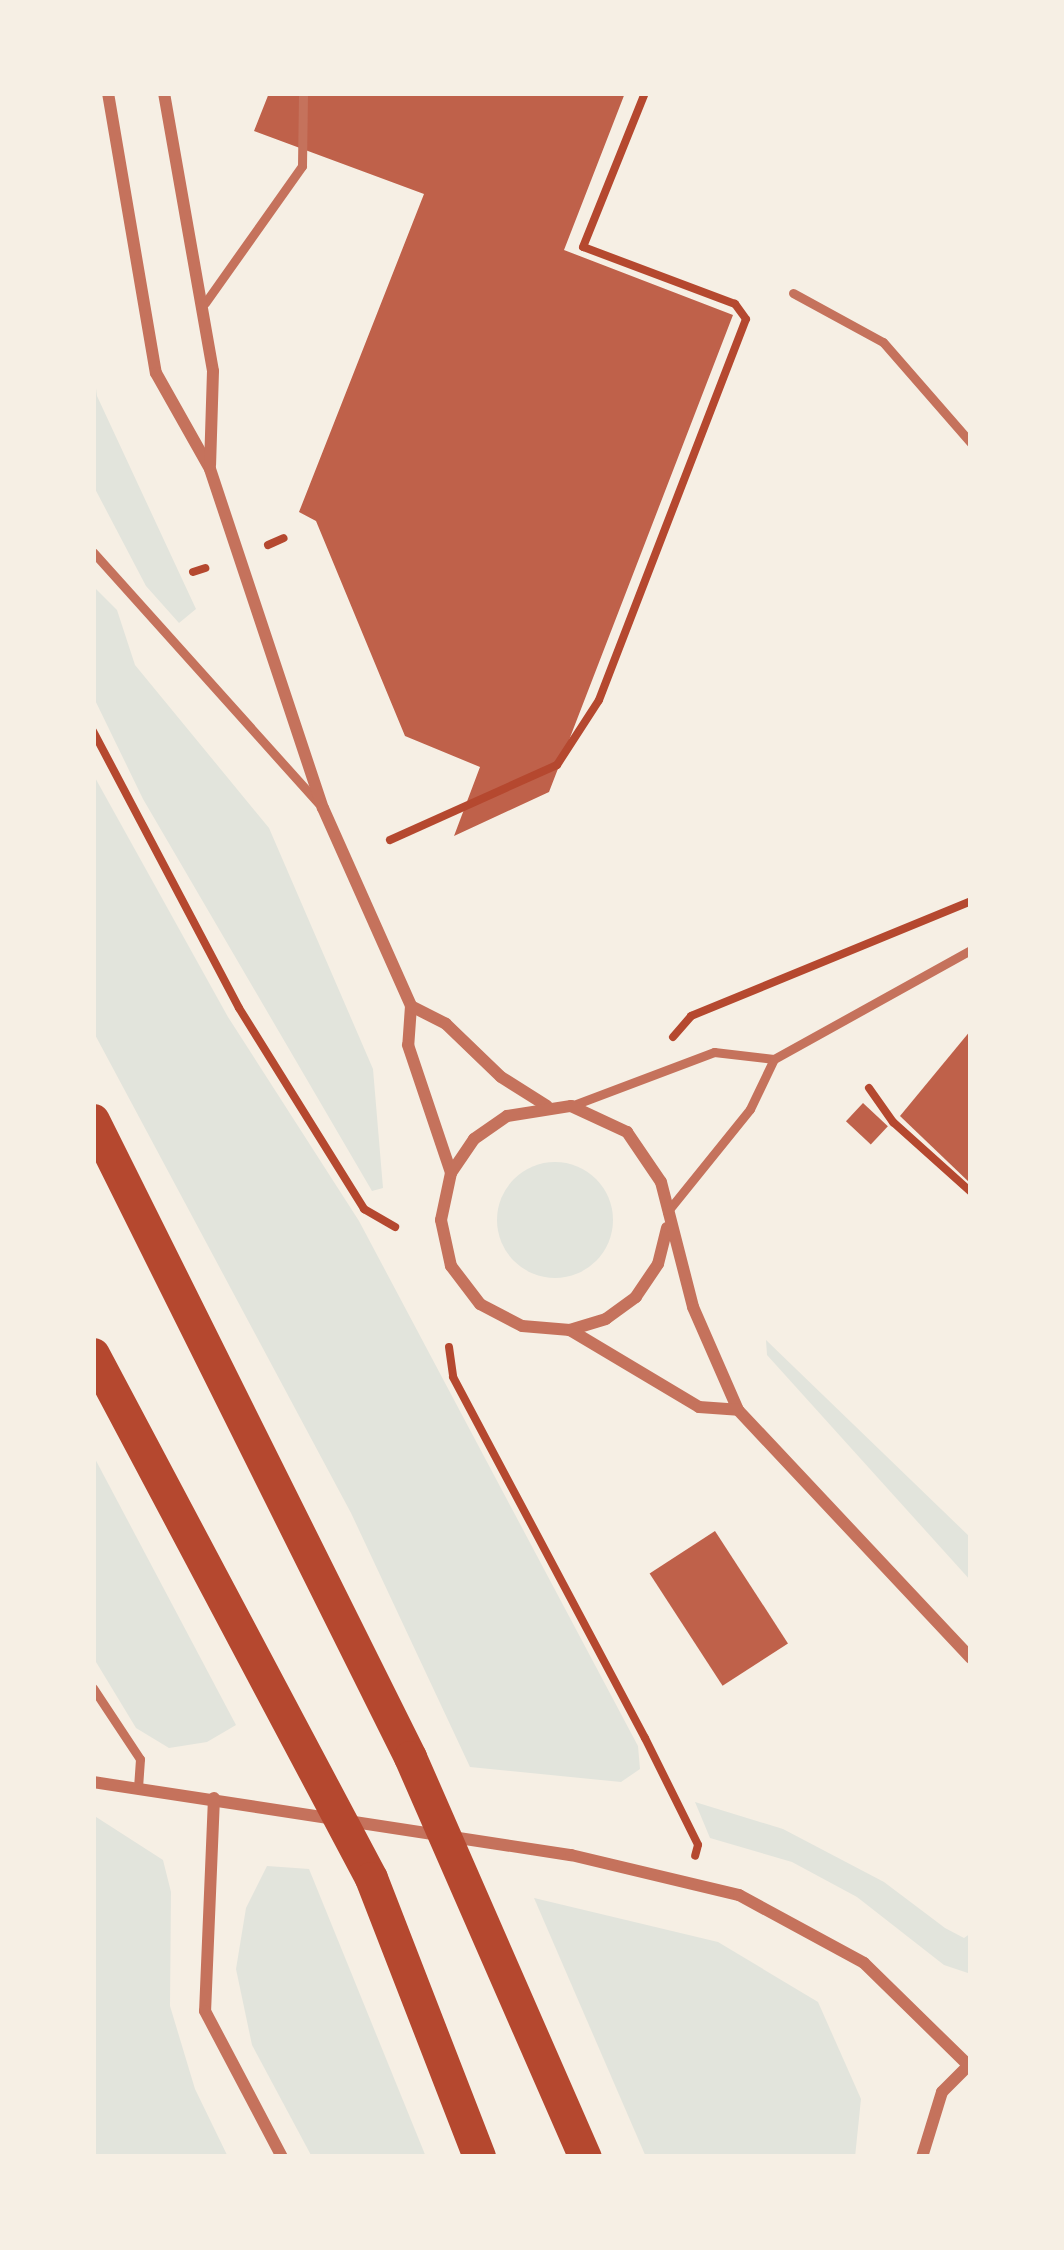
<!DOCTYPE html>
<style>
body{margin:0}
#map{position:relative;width:1064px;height:2250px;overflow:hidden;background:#f6efe4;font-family:Raleway,sans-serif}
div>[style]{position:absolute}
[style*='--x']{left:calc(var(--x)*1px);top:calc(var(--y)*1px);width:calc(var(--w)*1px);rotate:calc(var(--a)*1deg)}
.green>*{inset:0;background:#e2e4dc}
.round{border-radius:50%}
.building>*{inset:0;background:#bf614a;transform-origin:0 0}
.path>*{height:8px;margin:-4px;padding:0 4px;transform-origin:4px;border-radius:4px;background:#b5482f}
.service>*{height:9px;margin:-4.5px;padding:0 4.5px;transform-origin:4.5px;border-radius:4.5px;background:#c5725c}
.minor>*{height:12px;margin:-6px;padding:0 6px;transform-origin:6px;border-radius:6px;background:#c5725c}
.trunk>*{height:33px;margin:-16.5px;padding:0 16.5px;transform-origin:16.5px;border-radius:16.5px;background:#b5482f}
span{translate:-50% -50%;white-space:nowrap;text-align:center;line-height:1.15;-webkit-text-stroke:12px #f6efe4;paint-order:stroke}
.frame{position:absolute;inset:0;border:96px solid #f6efe4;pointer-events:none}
</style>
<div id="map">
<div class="green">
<div style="clip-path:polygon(93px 365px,97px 396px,196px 609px,179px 623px,146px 586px,93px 485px)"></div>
<div style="clip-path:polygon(93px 586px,117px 610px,135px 665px,269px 828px,373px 1069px,383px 1188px,372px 1191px,143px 799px,93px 696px)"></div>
<div style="clip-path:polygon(93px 774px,228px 1017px,359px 1221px,638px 1746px,640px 1769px,621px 1782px,470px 1767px,351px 1513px,93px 1031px)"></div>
<div class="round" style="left:497px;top:1162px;width:116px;height:116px"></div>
<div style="clip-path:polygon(766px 1340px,971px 1538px,971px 1581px,767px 1355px)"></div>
<div style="clip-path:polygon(93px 1455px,236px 1725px,207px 1742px,169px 1748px,136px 1728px,93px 1657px)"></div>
<div style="clip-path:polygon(695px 1802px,783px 1829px,884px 1882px,945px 1928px,964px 1938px,971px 1933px,971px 1974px,944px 1965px,857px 1897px,792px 1862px,710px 1838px)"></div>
<div style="clip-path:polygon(93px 1815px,163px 1860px,171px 1892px,170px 2006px,195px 2089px,228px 2157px,93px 2157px)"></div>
<div style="clip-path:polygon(267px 1866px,309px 1869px,426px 2157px,312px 2157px,252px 2045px,236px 1969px,246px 1908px)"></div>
<div style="clip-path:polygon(534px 1898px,718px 1942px,818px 2002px,861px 2099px,855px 2157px,646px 2157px)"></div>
</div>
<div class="building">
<div style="clip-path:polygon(269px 93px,625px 93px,564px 250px,733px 315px,549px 792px,454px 836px,480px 767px,405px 736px,316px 521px,299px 512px,424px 194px,254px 131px)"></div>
<div style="clip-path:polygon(971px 1030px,971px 1184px,900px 1116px)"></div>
<div style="left:863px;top:1103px;width:34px;height:25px;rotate:43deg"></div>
<div style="left:715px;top:1531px;width:134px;height:78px;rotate:57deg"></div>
</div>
<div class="path">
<div style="--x:268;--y:545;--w:17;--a:-24"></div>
<div style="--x:193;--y:572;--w:13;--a:-18"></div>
<div style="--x:93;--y:731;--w:313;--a:62.2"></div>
<div style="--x:239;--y:1008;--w:237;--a:58.1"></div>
<div style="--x:364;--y:1209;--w:36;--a:30"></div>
<div style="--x:390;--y:840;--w:183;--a:-24.2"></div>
<div style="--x:557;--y:765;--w:77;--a:-57.1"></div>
<div style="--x:599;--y:700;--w:408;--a:-68.9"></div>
<div style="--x:746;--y:319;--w:19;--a:-126"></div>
<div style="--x:735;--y:304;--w:162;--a:-159.4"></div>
<div style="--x:583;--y:247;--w:166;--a:-68.1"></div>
<div style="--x:673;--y:1037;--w:28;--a:-49"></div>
<div style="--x:691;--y:1016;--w:303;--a:-22.3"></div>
<div style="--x:869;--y:1088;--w:42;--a:54.8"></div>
<div style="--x:893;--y:1122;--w:105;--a:41.9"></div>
<div style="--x:449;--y:1347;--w:30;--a:82"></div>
<div style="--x:453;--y:1377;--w:409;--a:62"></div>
<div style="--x:645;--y:1738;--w:119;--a:63.6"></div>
<div style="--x:698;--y:1845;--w:11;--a:105"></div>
</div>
<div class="service">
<div style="--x:793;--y:293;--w:102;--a:28.6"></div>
<div style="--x:883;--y:342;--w:134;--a:48.9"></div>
<div style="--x:205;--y:303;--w:168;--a:-54.7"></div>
<div style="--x:302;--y:166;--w:73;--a:-89.2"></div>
<div style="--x:93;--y:552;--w:338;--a:48.1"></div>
<div style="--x:571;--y:1106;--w:153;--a:-20.7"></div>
<div style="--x:714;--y:1052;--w:60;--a:6.7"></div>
<div style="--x:667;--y:1212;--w:132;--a:-51.1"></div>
<div style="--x:750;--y:1109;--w:55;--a:-64.4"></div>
<div style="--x:774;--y:1059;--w:225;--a:-29"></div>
<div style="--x:93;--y:1688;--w:85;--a:56.5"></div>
<div style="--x:140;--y:1759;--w:28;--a:94"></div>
</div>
<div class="minor">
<div style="--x:108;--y:93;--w:284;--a:80.3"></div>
<div style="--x:156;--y:373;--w:110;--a:60.6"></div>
<div style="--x:210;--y:469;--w:357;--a:71.6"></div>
<div style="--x:323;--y:808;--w:217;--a:66"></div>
<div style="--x:411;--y:1006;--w:39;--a:94"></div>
<div style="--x:408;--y:1045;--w:135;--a:71.4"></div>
<div style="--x:164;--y:93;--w:282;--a:80"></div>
<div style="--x:213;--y:371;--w:94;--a:91.8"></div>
<div style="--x:411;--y:1006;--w:39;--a:27"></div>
<div style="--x:446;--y:1024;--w:76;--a:43.9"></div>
<div style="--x:501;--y:1077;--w:54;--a:32.2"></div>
<div style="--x:667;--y:1228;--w:37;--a:104"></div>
<div style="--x:658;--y:1264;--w:40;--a:124"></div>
<div style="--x:636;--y:1297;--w:37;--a:144"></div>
<div style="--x:606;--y:1319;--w:38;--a:163"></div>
<div style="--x:570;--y:1330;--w:48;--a:-175.2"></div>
<div style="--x:522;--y:1326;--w:47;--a:-152.4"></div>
<div style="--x:480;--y:1304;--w:48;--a:-127.3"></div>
<div style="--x:451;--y:1266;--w:47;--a:-102.3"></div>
<div style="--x:441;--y:1220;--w:48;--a:-78"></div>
<div style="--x:451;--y:1173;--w:41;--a:-55.9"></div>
<div style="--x:474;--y:1139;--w:40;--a:-34.9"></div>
<div style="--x:507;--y:1116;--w:65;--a:-8.9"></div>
<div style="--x:571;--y:1106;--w:62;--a:24.9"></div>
<div style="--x:627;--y:1132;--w:60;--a:55.8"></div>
<div style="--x:661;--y:1182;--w:129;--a:75.6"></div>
<div style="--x:693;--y:1307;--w:112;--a:66.4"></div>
<div style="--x:738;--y:1410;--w:340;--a:46.8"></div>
<div style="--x:570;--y:1330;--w:150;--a:30.8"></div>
<div style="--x:699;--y:1407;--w:39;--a:4"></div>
<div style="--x:93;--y:1782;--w:484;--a:8.7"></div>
<div style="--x:571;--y:1855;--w:173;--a:13.4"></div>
<div style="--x:739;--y:1895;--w:142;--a:28.5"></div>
<div style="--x:864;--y:1963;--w:146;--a:44.4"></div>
<div style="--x:214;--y:1798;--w:213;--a:92.4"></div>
<div style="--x:205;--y:2011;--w:165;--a:62.2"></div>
<div style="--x:922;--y:2157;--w:68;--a:-72.9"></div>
<div style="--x:942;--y:2092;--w:41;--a:-45"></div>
</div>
<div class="trunk">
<div style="--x:93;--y:1120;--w:712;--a:63.54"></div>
<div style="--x:410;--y:1757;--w:437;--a:66.4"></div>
<div style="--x:93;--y:1354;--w:593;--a:62.05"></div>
<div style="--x:371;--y:1878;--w:299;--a:68.8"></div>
</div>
<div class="frame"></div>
</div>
